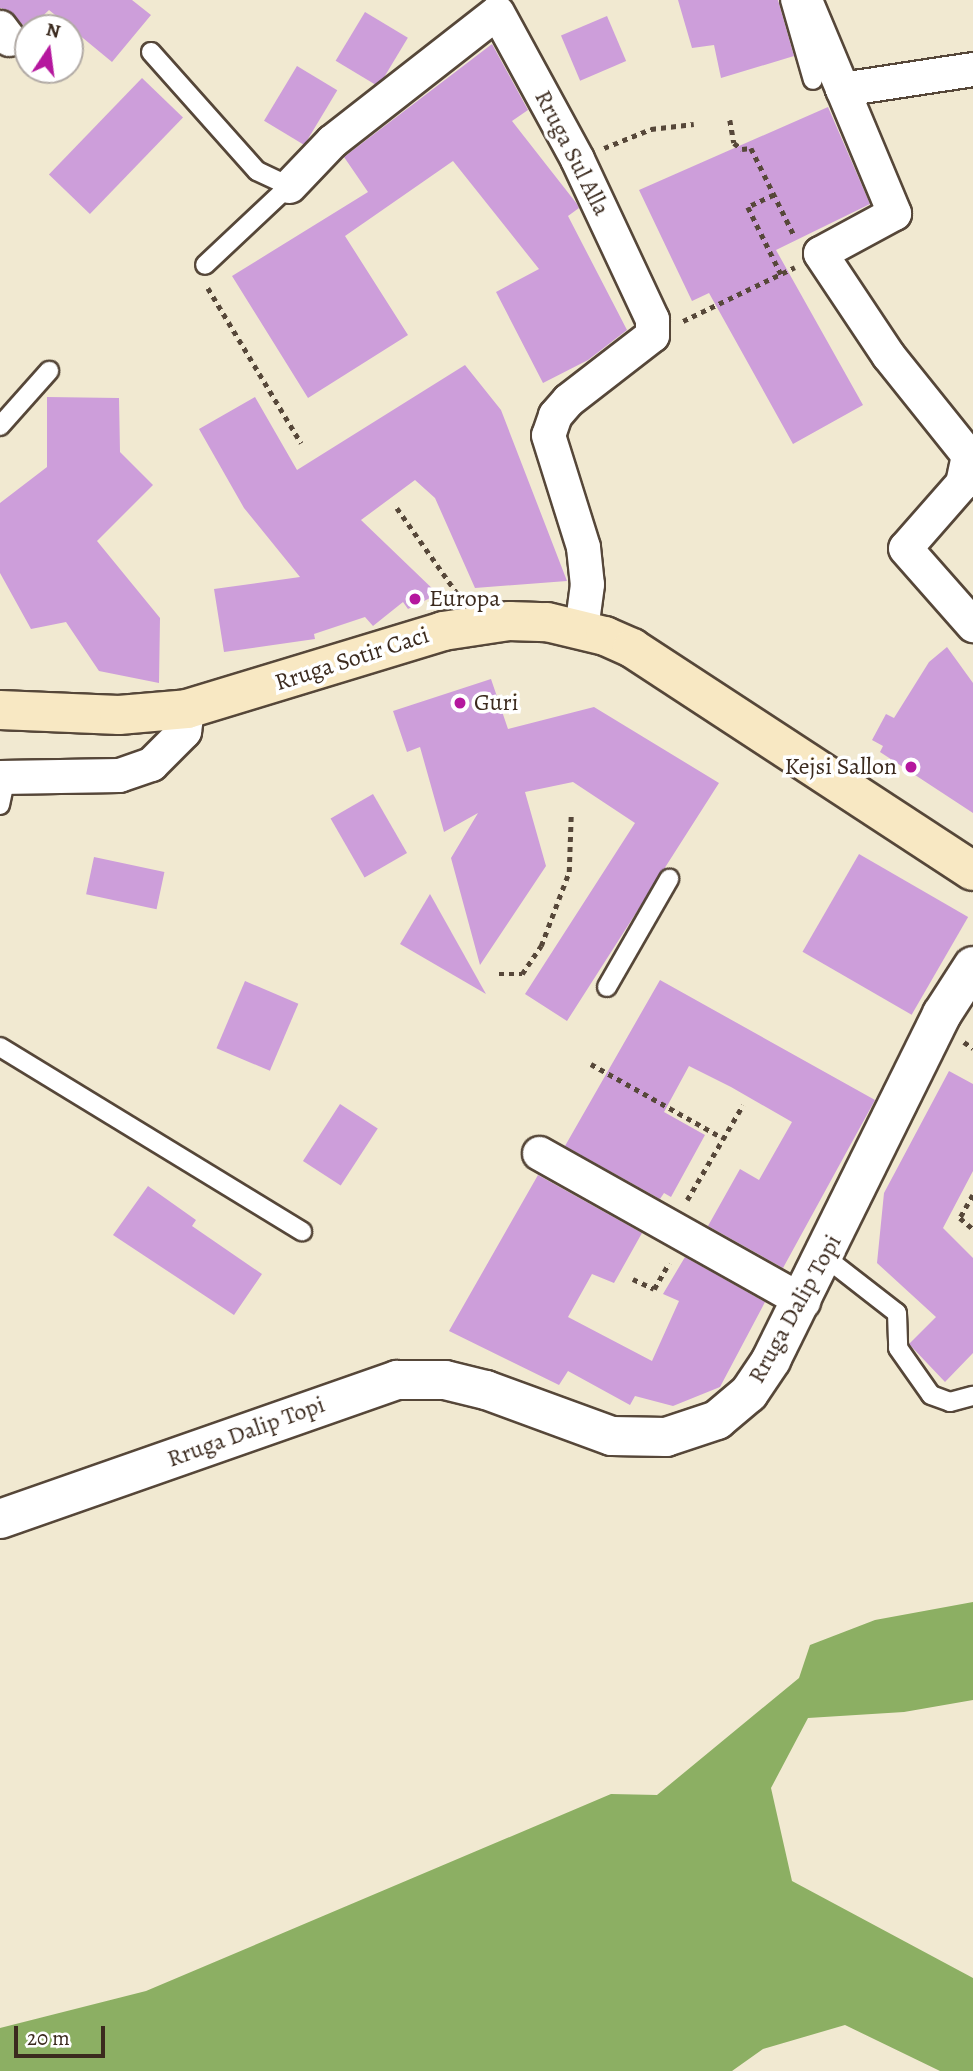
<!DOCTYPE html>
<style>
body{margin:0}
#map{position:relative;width:973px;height:2071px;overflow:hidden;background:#f1e9d1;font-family:Alegreya,serif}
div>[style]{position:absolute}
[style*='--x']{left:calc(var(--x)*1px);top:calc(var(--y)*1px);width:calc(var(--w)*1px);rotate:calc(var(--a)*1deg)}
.forest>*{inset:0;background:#8caf63}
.building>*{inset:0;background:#cd9eda;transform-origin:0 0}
.path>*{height:4.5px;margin-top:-2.25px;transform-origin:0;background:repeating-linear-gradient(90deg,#564739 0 5px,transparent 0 10px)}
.roads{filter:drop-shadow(2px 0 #564739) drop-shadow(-2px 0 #564739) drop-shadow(0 2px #564739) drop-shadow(0 -2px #564739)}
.service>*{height:18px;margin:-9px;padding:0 9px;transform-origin:9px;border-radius:9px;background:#fff}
.minor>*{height:33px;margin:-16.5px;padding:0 16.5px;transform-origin:16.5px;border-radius:16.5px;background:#fff}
.tertiary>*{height:38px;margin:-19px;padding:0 19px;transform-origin:19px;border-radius:19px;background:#fff}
.secondary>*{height:38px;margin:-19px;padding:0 19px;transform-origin:19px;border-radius:19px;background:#f8e8c3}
.dots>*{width:19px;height:19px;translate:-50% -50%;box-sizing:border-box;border:4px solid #fff;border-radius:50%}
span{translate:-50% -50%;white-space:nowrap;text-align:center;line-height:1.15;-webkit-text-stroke:7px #fff;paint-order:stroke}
.street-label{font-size:24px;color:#3b2a1e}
.poi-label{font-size:24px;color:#3b2a1e}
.left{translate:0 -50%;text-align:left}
.right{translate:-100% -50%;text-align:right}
.north{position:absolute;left:14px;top:14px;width:70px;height:70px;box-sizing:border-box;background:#fff;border:2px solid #b1aaa5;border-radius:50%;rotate:13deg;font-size:19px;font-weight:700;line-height:28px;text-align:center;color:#3b2a1e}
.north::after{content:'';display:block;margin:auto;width:24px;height:32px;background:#b5179e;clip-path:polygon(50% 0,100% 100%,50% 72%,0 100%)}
.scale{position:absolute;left:14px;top:2026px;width:91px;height:32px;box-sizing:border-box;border:4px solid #3b2a1e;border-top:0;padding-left:9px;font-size:21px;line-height:24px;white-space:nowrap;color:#3b2a1e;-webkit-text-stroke:5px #fff;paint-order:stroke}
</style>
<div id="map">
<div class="forest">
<div style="clip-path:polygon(973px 1602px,973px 1700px,904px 1712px,808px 1718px,771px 1788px,792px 1881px,973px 1978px,973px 2071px,940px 2071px,845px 2025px,763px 2049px,732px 2071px,0 2071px,0 2028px,146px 1991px,611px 1794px,657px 1795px,799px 1678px,810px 1645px,875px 1620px)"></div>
</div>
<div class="building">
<div style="clip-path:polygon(0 0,132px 0,151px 15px,112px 62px,49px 10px,28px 30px,8px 10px,0 8px)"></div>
<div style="clip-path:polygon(678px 0,778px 0,794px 56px,721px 78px,714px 45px,692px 48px)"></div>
<div style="left:365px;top:12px;width:50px;height:57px;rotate:31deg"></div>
<div style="left:607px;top:16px;width:49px;height:50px;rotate:67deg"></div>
<div style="clip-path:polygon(492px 44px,528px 110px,512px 121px,577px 204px,579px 208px,568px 216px,627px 330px,588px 360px,543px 383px,496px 292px,539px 269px,453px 161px,345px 236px,408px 335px,308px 398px,232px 276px,368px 192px,344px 157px)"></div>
<div style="left:297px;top:66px;width:47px;height:64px;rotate:31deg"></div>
<div style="left:142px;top:78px;width:57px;height:134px;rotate:44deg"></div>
<div style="clip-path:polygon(828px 107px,870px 204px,776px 250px,863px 405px,793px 444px,709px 293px,692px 301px,639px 190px)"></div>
<div style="clip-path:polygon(465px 365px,501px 410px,567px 581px,475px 588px,435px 498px,415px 480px,361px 520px,438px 594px,408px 609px,403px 602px,373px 626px,365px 617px,314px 634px,315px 639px,224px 652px,214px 589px,300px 577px,244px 508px,199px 429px,255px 397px,297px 470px)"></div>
<div style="clip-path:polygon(47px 397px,119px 398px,120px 452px,153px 485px,97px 541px,160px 618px,159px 683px,99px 671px,66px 622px,31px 629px,0 573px,0 503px,47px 467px)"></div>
<div style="clip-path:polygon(947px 647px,973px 683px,973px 813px,880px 752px,883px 746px,872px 740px,886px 714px,894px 718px,929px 662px)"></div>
<div style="clip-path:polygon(491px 679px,508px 729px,594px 707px,719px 783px,567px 1021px,525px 994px,635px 823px,573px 782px,525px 792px,546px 866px,480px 965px,451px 858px,478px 813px,444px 832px,420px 747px,407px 752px,393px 711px)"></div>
<div style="left:373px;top:794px;width:68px;height:49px;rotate:60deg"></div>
<div style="left:859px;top:854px;width:126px;height:113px;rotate:30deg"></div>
<div style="left:94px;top:857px;width:72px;height:38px;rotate:12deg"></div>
<div style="clip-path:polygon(430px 894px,486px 994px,400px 944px)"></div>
<div style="clip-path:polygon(660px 980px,875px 1100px,783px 1268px,708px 1226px,740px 1169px,759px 1180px,792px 1122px,731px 1087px,689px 1066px,664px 1112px,705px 1135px,671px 1197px,664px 1193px,660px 1199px,565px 1146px)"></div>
<div style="left:245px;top:981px;width:58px;height:73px;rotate:23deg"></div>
<div style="clip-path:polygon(949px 1071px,973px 1084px,973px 1171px,943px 1228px,973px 1258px,973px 1353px,945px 1382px,909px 1344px,936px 1317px,877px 1263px,884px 1193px)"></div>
<div style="left:340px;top:1104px;width:45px;height:68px;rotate:33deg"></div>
<div style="clip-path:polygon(538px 1175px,642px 1233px,614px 1283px,592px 1274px,568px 1317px,652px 1361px,679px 1301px,663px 1294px,685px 1257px,765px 1302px,720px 1387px,673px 1406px,635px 1396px,630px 1405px,568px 1371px,559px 1385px,449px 1331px)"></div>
<div style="clip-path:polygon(148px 1186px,196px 1220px,192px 1226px,262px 1274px,234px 1315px,113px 1235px)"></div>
</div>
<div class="path">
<div style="--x:730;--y:120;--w:23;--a:80"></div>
<div style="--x:734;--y:143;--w:10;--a:37"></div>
<div style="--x:742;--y:149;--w:9;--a:-6"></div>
<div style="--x:751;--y:148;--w:97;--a:63.7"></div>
<div style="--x:604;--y:148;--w:51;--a:-22"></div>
<div style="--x:651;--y:129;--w:43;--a:-6.6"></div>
<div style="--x:774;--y:195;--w:29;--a:155"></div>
<div style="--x:748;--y:207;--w:75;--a:63.8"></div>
<div style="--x:208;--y:288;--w:181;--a:59"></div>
<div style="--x:683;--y:321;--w:124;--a:-25.7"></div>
<div style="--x:397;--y:508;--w:108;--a:54.8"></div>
<div style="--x:499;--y:974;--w:23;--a:0"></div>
<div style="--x:522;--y:974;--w:34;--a:-56"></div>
<div style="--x:541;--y:946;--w:79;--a:-69.3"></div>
<div style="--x:569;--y:872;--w:58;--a:-88"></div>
<div style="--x:964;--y:1042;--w:11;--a:34"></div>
<div style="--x:591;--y:1064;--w:151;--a:29.3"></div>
<div style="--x:973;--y:1195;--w:26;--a:119"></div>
<div style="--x:960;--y:1218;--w:17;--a:40"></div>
<div style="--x:687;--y:1200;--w:110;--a:-59.5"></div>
<div style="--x:633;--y:1279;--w:23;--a:25"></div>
<div style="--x:654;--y:1289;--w:30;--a:-60"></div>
</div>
<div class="roads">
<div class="service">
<div style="--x:790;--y:0;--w:83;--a:74"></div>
<div style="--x:151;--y:52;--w:159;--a:48.3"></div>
<div style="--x:257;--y:171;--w:35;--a:25"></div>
<div style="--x:289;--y:186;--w:115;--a:136.8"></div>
<div style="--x:0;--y:426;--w:74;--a:-48.3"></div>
<div style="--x:0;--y:805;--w:30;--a:-78"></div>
<div style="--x:607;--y:987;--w:125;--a:-60.1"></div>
<div style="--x:0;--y:1047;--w:354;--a:31.4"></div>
<div style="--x:825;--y:1257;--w:91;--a:37.9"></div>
<div style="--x:897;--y:1313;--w:35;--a:88"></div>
<div style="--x:898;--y:1348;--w:57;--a:54.9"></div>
<div style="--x:931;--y:1395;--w:20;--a:20"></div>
<div style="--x:950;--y:1402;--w:24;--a:-15"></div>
</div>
<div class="minor">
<div style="--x:805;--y:0;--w:231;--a:67.3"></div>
<div style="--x:894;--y:213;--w:84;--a:151.6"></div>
<div style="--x:820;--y:253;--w:123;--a:56.3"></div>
<div style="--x:888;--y:355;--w:128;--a:51.3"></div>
<div style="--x:968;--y:455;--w:29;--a:102"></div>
<div style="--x:962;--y:483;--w:86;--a:131.2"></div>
<div style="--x:905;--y:548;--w:103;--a:48.6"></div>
<div style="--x:0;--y:27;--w:15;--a:53"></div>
<div style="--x:842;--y:89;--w:133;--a:-8.7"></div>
<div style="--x:289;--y:186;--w:62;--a:-46.3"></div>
<div style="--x:332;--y:141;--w:209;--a:-38"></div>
<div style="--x:497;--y:12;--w:167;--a:61.4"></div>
<div style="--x:577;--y:159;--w:177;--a:64.9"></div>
<div style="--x:652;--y:319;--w:16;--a:90"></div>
<div style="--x:652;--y:335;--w:106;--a:142.3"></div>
<div style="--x:568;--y:400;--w:20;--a:131"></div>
<div style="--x:555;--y:415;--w:21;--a:109"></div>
<div style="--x:548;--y:435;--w:117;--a:72.6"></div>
<div style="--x:583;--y:547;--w:37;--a:84"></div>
<div style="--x:587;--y:584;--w:45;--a:97.6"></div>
<div style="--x:0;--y:777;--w:119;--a:-1"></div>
<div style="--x:119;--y:775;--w:34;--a:-19"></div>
<div style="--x:151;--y:764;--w:47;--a:-45"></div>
<div style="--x:184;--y:731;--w:22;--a:-82"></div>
<div style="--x:539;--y:1153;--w:303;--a:29.3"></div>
</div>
<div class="tertiary">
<div style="--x:0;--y:1519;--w:421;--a:-19.3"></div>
<div style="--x:397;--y:1380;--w:48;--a:0"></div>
<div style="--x:445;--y:1380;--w:42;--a:13.7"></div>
<div style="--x:486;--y:1390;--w:134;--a:20.1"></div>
<div style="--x:612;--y:1436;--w:54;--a:1.1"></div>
<div style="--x:666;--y:1437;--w:54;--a:-18.4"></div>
<div style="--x:717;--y:1420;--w:42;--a:-40.2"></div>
<div style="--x:749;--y:1393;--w:40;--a:-56"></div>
<div style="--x:771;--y:1360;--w:386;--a:-63.7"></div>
<div style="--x:942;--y:1014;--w:57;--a:-57.1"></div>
</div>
<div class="secondary">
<div style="--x:0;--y:710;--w:119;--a:2.4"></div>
<div style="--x:119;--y:715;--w:68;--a:-5"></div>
<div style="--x:187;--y:709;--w:268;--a:-16.9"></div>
<div style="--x:443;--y:631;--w:67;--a:-8.6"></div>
<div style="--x:509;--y:621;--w:38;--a:2"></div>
<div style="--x:547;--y:622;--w:60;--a:13.6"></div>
<div style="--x:605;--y:636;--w:30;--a:24"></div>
<div style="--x:632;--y:648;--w:407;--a:33.2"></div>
</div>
</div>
<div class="dots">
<div style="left:415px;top:599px;background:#b5179e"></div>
<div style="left:460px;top:703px;background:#b5179e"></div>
<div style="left:911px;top:767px;background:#b5179e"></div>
</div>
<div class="street-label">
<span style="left:572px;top:153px;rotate:63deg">Rruga Sul Alla</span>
<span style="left:352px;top:659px;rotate:-18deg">Rruga Sotir Caci</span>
<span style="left:795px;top:1309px;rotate:-61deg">Rruga Dalip Topi</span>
<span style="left:246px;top:1432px;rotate:-20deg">Rruga Dalip Topi</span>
</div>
<div class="poi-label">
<span class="left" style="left:429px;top:599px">Europa</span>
<span class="left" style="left:474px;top:703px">Guri</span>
<span class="right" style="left:897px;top:767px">Kejsi Sallon</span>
</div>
<div class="north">N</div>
<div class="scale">20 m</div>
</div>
